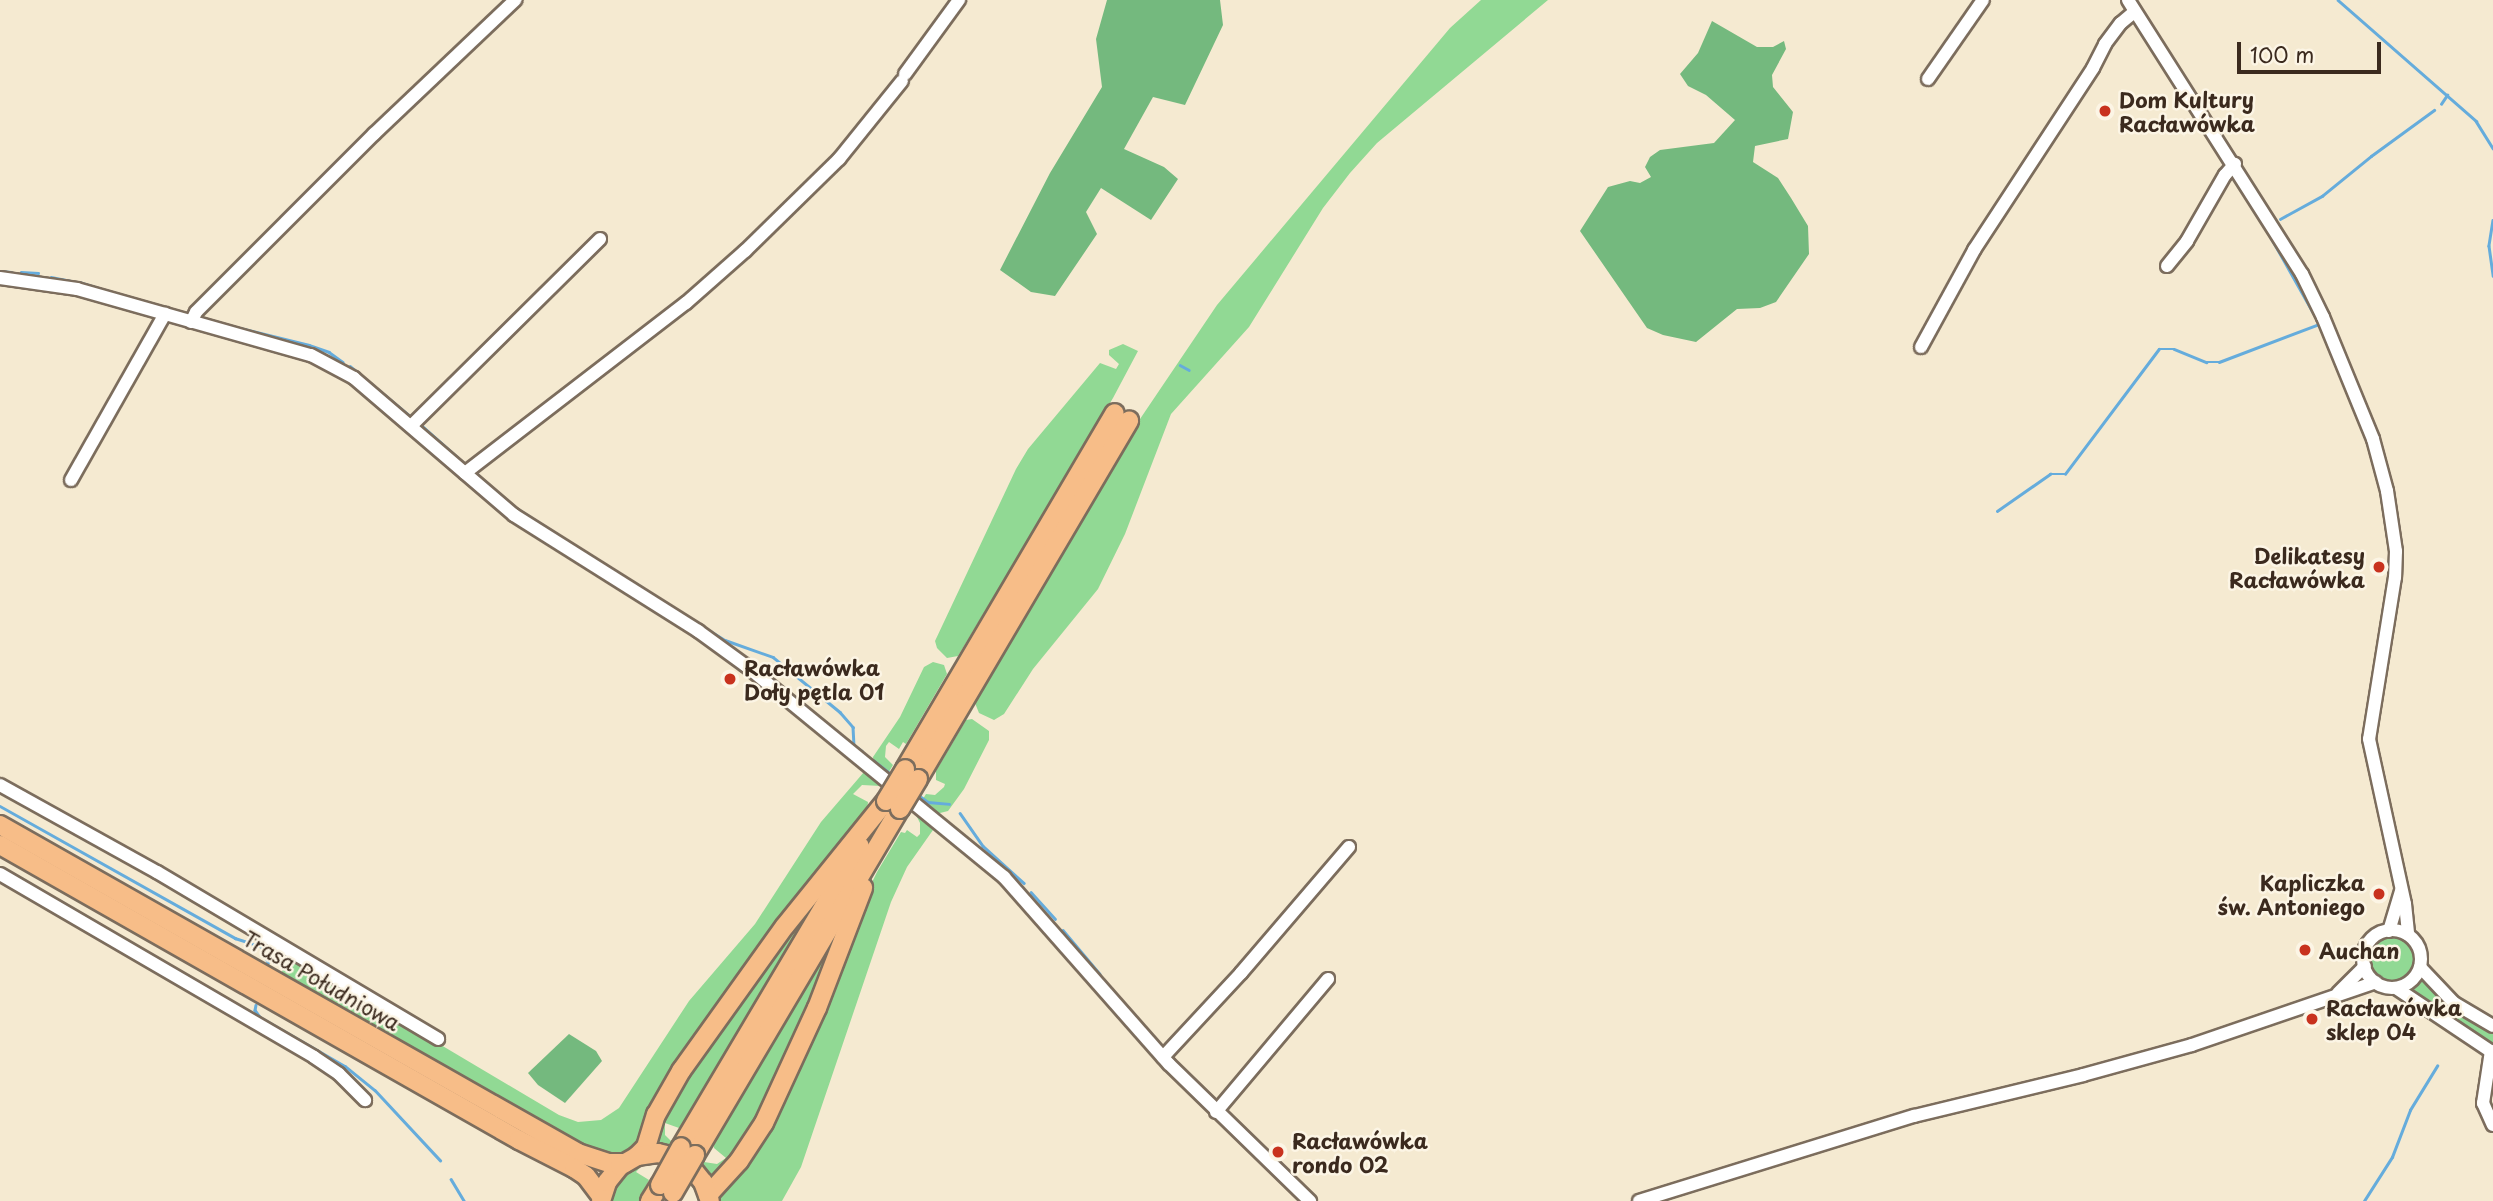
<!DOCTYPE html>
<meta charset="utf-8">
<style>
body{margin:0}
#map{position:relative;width:2493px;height:1201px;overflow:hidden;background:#f5ead1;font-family:"Playpen Sans",sans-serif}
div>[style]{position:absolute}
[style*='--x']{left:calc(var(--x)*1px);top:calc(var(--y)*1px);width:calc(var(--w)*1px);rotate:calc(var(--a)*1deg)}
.green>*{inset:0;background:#91d994}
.round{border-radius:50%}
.forest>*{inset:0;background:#74b97e}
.stream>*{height:2.5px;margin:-1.25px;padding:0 1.25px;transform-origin:1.25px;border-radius:1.25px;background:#65acdc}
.roads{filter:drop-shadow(2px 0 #7c6d5d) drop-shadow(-2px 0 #7c6d5d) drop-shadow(0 2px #7c6d5d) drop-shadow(0 -2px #7c6d5d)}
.minor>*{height:12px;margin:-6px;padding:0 6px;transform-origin:6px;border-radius:6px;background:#fff}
.minor>.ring{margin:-6px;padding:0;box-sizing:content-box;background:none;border:12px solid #fff;border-radius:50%}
.highway>*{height:18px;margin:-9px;padding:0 9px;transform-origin:9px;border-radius:9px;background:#f7bd88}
.bridges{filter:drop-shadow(2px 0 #7c6d5d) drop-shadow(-2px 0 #7c6d5d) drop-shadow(0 2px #7c6d5d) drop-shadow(0 -2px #7c6d5d)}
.highway-bridge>*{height:18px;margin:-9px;padding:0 9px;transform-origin:9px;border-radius:9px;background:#f7bd88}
.dots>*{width:19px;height:19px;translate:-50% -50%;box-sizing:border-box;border:4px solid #fcf5e5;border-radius:50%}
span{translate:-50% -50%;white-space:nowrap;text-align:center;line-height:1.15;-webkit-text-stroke:5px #fcf5e5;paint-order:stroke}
.poi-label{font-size:21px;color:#3b2a1e;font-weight:700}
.left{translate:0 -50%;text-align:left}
.right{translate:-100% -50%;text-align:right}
.street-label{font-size:21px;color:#3b2a1e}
.scale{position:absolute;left:2237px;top:42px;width:144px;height:32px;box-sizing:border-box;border:4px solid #3b2a1e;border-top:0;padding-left:9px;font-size:21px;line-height:24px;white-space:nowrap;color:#3b2a1e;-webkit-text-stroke:5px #fcf5e5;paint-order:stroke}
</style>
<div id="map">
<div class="green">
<div style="clip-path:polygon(1481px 0,1548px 0,1377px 143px,1350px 173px,1323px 208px,1249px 327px,1171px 414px,1125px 534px,1098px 589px,1033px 669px,1004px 714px,994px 720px,979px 713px,975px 703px,1066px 545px,1140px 419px,1217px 305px,1450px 28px)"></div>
<div style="clip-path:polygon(1123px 344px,1138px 351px,1113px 398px,958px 656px,947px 658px,937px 648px,935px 641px,1016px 469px,1028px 449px,1100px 363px,1116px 369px,1119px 364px,1109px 355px,1109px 350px)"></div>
<div style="clip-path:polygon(933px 662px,944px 665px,947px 674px,906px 744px,903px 742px,899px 749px,889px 742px,886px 746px,885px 757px,893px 765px,887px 775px,874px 765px,873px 757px,900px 717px,924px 667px)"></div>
<div style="clip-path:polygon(972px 719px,989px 731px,989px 740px,964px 789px,948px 811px,936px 814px,921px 802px,926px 794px,935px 795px,944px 787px,945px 784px,936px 780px,936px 771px,966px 720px)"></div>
<div style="clip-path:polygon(864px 772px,881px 786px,862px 785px,853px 794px,868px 802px,867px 811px,638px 1141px,623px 1153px,614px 1156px,591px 1154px,279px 976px,291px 956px,559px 1115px,578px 1122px,601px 1120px,619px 1108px,689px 1001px,755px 924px,821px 822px)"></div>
<div style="clip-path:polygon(915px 813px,933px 830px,907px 867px,891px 902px,801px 1167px,782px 1201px,717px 1201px,877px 872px,901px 832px,905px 833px,907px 830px,917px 837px,920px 834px,920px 823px)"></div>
<div style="clip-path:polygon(825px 888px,684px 1126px,679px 1128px,665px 1123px,665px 1135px,673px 1143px,670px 1149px,653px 1146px,675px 1091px,818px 890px)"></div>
<div style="clip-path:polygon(842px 925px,827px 971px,753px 1132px,712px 1180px,701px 1167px,704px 1162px,717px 1164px,726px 1158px,714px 1148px,713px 1143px)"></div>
<div class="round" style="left:2371px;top:937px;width:44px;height:44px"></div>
<div style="clip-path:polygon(2421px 978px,2451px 1008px,2493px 1032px,2493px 1046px,2408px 988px)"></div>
<div style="clip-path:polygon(653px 1162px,662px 1162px,643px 1164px,636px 1172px,649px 1180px,639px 1201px,609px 1201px,613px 1188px,625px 1172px,640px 1164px)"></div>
</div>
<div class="forest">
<div style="clip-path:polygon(1107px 0,1220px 0,1223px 25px,1185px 105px,1153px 97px,1124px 149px,1164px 167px,1178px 179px,1151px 220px,1101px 188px,1086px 212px,1097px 234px,1055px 296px,1031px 292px,1000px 270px,1050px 173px,1102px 87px,1096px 39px)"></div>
<div style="clip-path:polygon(1712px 21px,1757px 47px,1773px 47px,1784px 41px,1786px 49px,1772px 75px,1773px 87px,1793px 112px,1788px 139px,1755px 146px,1753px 162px,1778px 178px,1791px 198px,1808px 226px,1809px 254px,1776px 302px,1760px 308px,1737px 309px,1696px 342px,1663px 335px,1647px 328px,1580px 231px,1608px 187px,1630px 181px,1640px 183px,1651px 177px,1645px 167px,1650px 157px,1660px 150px,1714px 143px,1735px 120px,1706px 95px,1688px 86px,1680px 74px,1698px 53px)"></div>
<div style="clip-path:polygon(569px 1034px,596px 1051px,602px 1061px,565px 1103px,538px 1085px,528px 1073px)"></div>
</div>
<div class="stream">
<div style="--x:2338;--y:0;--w:184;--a:41.2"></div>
<div style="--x:2476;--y:121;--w:32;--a:58"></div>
<div style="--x:2441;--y:104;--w:11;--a:-56"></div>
<div style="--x:2280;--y:219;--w:48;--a:-28.7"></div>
<div style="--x:2322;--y:196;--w:63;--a:-39.2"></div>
<div style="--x:2371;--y:156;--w:78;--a:-36.1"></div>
<div style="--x:2493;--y:220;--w:26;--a:99"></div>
<div style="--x:2489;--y:246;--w:30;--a:82"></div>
<div style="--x:0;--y:271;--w:11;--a:5"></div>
<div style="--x:21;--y:272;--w:17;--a:3"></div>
<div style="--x:51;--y:277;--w:20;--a:11"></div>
<div style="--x:79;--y:282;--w:34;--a:17"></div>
<div style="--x:129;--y:297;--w:59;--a:15.7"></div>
<div style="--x:202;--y:318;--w:30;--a:15"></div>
<div style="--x:240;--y:328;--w:71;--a:13.8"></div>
<div style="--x:309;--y:345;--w:21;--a:19"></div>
<div style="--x:329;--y:352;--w:17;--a:36"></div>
<div style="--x:1180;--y:365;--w:10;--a:29"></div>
<div style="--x:350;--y:366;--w:78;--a:39.8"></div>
<div style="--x:420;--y:424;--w:59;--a:41.6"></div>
<div style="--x:476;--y:473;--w:33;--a:43"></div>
<div style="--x:507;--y:502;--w:63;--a:32.7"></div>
<div style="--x:1997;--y:511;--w:65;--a:-34.9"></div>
<div style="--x:2050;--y:474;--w:15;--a:0"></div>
<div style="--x:2065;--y:474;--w:156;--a:-53.1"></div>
<div style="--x:2159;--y:349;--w:15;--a:0"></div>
<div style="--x:2174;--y:349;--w:35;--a:22"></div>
<div style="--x:2206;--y:362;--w:13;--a:0"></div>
<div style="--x:2219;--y:362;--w:107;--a:-20.8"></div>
<div style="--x:2319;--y:324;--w:112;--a:-119.3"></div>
<div style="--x:605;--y:565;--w:43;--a:30.7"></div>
<div style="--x:651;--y:594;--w:87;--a:31.9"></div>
<div style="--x:725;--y:640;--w:51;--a:19.5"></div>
<div style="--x:773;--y:657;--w:87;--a:39.4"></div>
<div style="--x:840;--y:712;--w:20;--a:49"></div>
<div style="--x:853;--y:727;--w:18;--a:87"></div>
<div style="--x:854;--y:745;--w:10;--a:37"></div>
<div style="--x:873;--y:760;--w:24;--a:38"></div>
<div style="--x:917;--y:794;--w:14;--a:36"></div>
<div style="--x:928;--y:802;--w:21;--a:5"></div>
<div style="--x:0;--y:806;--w:270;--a:29.3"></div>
<div style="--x:235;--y:938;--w:28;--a:18"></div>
<div style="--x:262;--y:947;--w:17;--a:69"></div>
<div style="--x:960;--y:813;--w:40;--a:55.1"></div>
<div style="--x:983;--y:846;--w:55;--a:42.1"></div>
<div style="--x:1031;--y:892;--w:36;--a:48"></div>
<div style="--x:1063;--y:930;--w:57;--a:49.9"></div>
<div style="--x:256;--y:1005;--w:5;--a:101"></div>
<div style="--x:255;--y:1010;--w:9;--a:54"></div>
<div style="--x:260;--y:1017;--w:98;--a:30"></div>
<div style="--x:345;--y:1066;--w:38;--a:39"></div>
<div style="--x:375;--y:1090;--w:96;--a:47.1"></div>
<div style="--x:451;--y:1179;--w:26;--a:59"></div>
<div style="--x:2364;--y:1201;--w:52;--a:-57.5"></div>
<div style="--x:2392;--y:1157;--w:50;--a:-69"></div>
<div style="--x:2410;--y:1110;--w:52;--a:-58.5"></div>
</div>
<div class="roads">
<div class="minor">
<div style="--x:2128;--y:0;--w:325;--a:57.6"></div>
<div style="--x:2302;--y:274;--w:48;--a:64"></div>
<div style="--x:2323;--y:317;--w:132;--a:67.7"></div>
<div style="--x:2373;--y:439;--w:54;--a:74.9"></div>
<div style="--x:2387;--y:491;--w:61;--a:81.5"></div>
<div style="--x:2396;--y:551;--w:26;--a:92"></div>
<div style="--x:2395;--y:577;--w:164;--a:99.1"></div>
<div style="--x:2369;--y:739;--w:169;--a:77.7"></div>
<div style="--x:2405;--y:904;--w:31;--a:84"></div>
<div style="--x:905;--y:74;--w:92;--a:-53.9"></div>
<div style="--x:1928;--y:79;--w:96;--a:-55.2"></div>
<div style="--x:2167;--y:266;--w:32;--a:-51"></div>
<div style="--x:2187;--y:241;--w:76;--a:-60.1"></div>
<div style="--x:2225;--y:175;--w:15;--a:-48"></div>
<div style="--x:0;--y:278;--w:78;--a:8.1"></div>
<div style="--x:77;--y:289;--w:243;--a:15.8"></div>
<div style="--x:311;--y:355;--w:49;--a:28.1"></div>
<div style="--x:354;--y:378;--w:211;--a:40.6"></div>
<div style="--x:514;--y:515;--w:218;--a:32.2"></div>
<div style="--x:698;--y:631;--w:58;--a:35.9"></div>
<div style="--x:745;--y:665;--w:335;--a:39.3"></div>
<div style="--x:1004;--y:877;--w:249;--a:48.6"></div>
<div style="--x:1169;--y:1064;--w:197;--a:44.2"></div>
<div style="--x:191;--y:322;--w:11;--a:-63"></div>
<div style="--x:196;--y:312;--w:252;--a:-45"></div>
<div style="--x:374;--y:134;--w:195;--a:-43.5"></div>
<div style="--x:1921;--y:347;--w:111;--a:-61.3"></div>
<div style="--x:1974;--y:250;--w:217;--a:-56.8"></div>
<div style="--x:2093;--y:68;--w:27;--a:-63"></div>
<div style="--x:2105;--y:44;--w:26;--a:-53"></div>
<div style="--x:2121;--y:23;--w:17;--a:-40"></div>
<div style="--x:411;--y:426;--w:266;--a:-44.7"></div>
<div style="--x:465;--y:473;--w:279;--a:-37.6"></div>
<div style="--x:686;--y:303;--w:79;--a:-41.4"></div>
<div style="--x:745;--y:251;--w:132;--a:-44.4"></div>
<div style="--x:839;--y:159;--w:100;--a:-51.1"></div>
<div style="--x:71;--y:480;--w:191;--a:-60.5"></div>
<div style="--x:0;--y:785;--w:179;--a:29"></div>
<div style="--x:157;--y:872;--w:327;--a:30.7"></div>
<div style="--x:0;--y:874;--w:363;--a:30.2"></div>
<div style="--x:314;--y:1057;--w:30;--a:34"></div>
<div style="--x:339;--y:1074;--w:37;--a:45"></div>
<div class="ring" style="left:2363px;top:930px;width:46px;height:46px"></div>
<div style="--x:2389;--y:931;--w:42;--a:-73.3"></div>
<div style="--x:2420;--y:967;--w:50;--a:46.6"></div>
<div style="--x:2454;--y:1003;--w:45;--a:30.5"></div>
<div style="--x:2396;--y:988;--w:117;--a:33.8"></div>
<div style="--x:2338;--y:993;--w:38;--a:-45"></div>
<div style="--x:2491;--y:1051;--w:53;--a:98.7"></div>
<div style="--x:2483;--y:1103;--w:24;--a:66"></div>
<div style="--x:1163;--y:1057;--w:115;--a:-47.1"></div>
<div style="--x:1241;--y:973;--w:166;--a:-49.4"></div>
<div style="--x:1216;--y:1112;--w:174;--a:-49.9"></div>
<div style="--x:1639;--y:1201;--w:288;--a:-17.2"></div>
<div style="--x:1914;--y:1116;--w:174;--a:-13.6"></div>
<div style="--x:2083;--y:1075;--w:113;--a:-15.4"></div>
<div style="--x:2192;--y:1045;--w:194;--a:-18.9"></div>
</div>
<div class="highway">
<div style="--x:905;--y:769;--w:413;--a:-59.5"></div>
<div style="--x:918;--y:779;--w:416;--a:-59.5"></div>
<div style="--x:0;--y:825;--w:665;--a:29.57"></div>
<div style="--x:578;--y:1153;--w:33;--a:18"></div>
<div style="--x:609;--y:1163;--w:16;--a:0"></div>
<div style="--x:0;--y:845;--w:597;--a:29.61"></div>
<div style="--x:519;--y:1140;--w:62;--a:27"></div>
<div style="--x:574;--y:1168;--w:14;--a:34"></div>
<div style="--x:586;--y:1176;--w:26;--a:53"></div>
<div style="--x:681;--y:1147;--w:350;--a:-59.3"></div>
<div style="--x:695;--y:1155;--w:402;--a:-59.4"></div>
<div style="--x:637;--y:1156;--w:13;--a:-45"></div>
<div style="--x:646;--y:1147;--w:34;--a:-73"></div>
<div style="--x:656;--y:1115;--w:51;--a:-60.4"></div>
<div style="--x:681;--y:1071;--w:178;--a:-54.4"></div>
<div style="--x:785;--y:926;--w:161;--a:-51.1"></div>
<div style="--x:708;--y:1195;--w:46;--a:-47.6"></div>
<div style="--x:739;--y:1161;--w:45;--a:-56.7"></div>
<div style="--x:764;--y:1123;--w:127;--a:-65.3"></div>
<div style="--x:817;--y:1008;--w:129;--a:-69"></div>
<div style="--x:601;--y:1201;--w:20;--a:-72"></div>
<div style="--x:607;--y:1182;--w:21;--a:-51"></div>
<div style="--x:620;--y:1166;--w:20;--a:-30"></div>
<div style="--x:637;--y:1156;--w:21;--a:-8"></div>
<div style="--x:658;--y:1153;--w:13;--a:13"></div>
<div style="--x:671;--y:1156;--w:21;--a:28"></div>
<div style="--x:690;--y:1166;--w:21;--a:51"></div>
<div style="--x:703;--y:1182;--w:20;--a:70"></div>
<div style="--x:650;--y:1201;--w:19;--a:-58"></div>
</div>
</div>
<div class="bridges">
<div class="highway-bridge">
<div style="--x:886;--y:801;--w:37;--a:-59"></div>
<div style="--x:900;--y:809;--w:35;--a:-59"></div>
<div style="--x:660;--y:1185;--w:43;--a:-61.1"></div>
<div style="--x:673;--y:1193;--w:44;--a:-59.9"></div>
</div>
</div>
<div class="dots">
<div style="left:2105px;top:111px;background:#c8321e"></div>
<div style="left:2379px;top:567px;background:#c8321e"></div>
<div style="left:730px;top:679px;background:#c8321e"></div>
<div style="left:2379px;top:894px;background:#c8321e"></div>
<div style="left:2305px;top:950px;background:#c8321e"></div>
<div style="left:2312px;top:1019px;background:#c8321e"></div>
<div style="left:1278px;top:1152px;background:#c8321e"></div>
</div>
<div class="poi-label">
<span class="left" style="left:2119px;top:111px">Dom Kultury<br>Racławówka</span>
<span class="right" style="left:2365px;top:567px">Delikatesy<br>Racławówka</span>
<span class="left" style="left:744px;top:679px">Racławówka<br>Doły pętla 01</span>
<span class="right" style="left:2365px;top:894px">Kapliczka<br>św. Antoniego</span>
<span class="left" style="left:2319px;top:950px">Auchan</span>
<span class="left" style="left:2326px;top:1019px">Racławówka<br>sklep 04</span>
<span class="left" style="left:1292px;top:1152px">Racławówka<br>rondo 02</span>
</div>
<div class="street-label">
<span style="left:322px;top:980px;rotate:30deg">Trasa Południowa</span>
</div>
<div class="scale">100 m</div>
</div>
